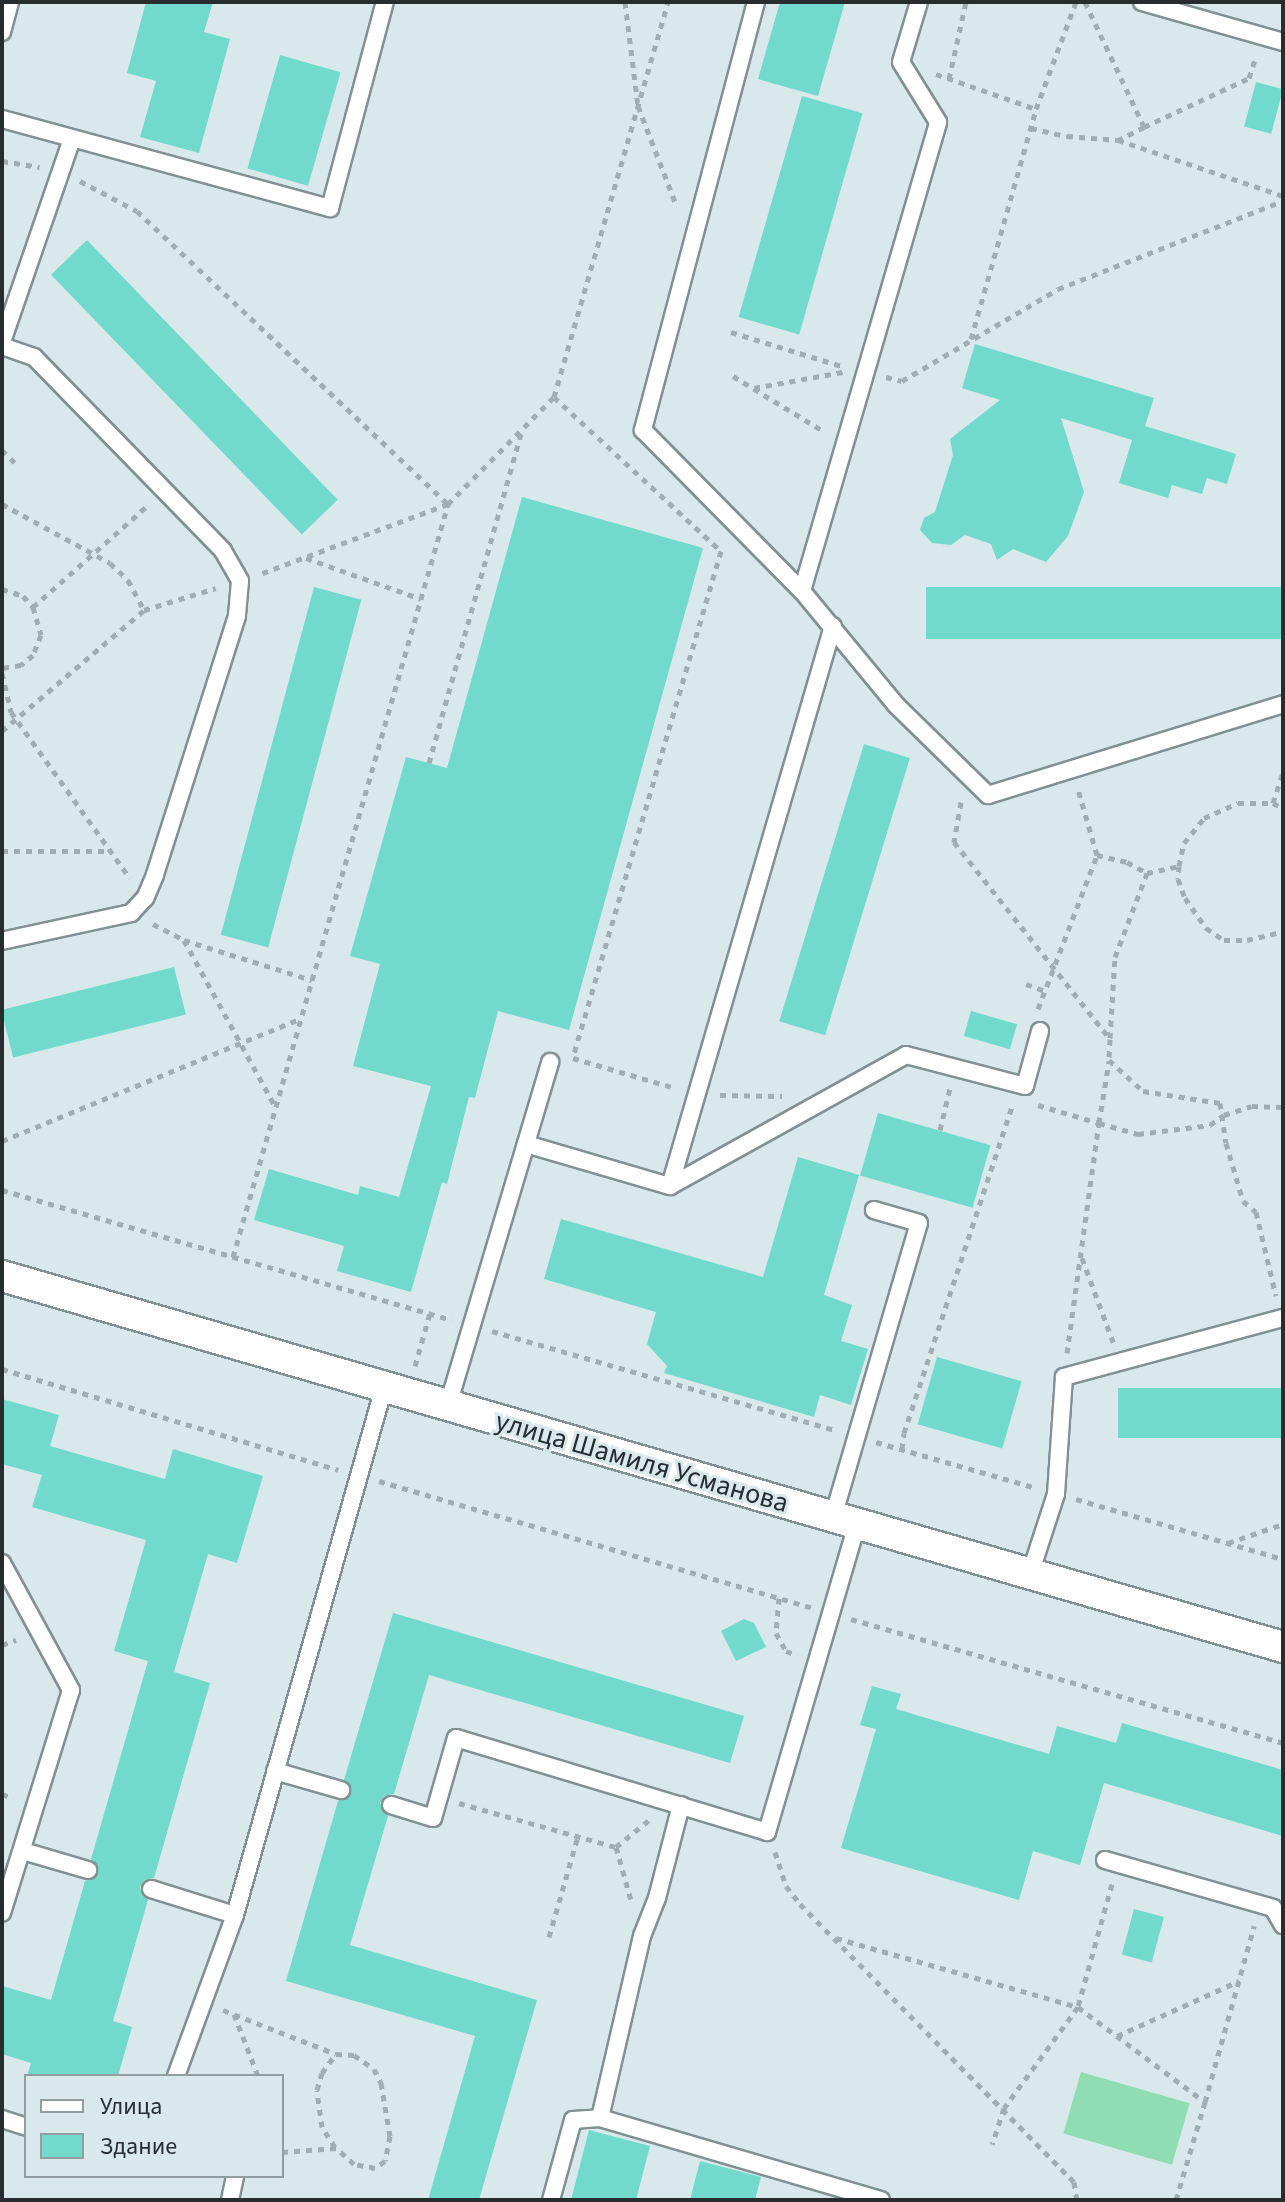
<!DOCTYPE html>
<meta charset="utf-8">
<style>
body{margin:0}
#map{position:relative;width:1285px;height:2202px;overflow:hidden;background:#d8e8eb;font-family:"Source Sans 3",sans-serif}
div>[style]{position:absolute}
[style*='--x']{left:calc(var(--x)*1px);top:calc(var(--y)*1px);width:calc(var(--w)*1px);rotate:calc(var(--a)*1deg)}
.green>*{inset:0;background:#91ddb3;transform-origin:0 0}
.building>*{inset:0;background:#71dacc;transform-origin:0 0}
.path>*{height:5px;margin-top:-2.5px;transform-origin:0;background:repeating-linear-gradient(90deg,#a1aeb1 0 6px,transparent 0 12px)}
.roads{filter:drop-shadow(2px 0 #819092) drop-shadow(-2px 0 #819092) drop-shadow(0 2px #819092) drop-shadow(0 -2px #819092)}
.lane>*{height:16px;margin:-8px;padding:0 8px;transform-origin:8px;border-radius:8px;background:#fff}
.street>*{height:30px;margin:-15px;padding:0 15px;transform-origin:15px;border-radius:15px;background:#fff}
span{translate:-50% -50%;white-space:nowrap;text-align:center;line-height:1.15;-webkit-text-stroke:6px #d8e8eb;paint-order:stroke}
.street-label{font-size:28px;color:#272d2e}
.frame{position:absolute;inset:0;border:4px solid #272d2e;pointer-events:none}
.legend{position:absolute;left:24px;top:2074px;width:260px;height:104px;box-sizing:border-box;background:#d8e8eb;border:2px solid #919d9f;margin:0;padding:10px 14px;list-style:none;font-size:24px;color:#272d2e}
.legend li{display:flex;align-items:center;gap:16px;height:40px}
.legend b{width:40px;border:2px solid #919d9f}
</style>
<div id="map">
<div class="green">
<div style="left:1081px;top:2072px;width:113px;height:64px;rotate:16deg"></div>
</div>
<div class="building">
<div style="clip-path:polygon(146px 2px,213px 2px,204px 32px,230px 39px,199px 153px,140px 137px,156px 81px,127px 73px)"></div>
<div style="clip-path:polygon(780px 2px,845px 2px,818px 96px,758px 79px)"></div>
<div style="left:280px;top:55px;width:63px;height:118px;rotate:16deg"></div>
<div style="left:1256px;top:82px;width:28px;height:46px;rotate:15deg"></div>
<div style="left:802px;top:96px;width:63px;height:230px;rotate:16deg"></div>
<div style="left:87px;top:240px;width:361px;height:50px;rotate:46deg"></div>
<div style="clip-path:polygon(975px 344px,1154px 398px,1145px 426px,1236px 454px,1227px 484px,1207px 478px,1202px 494px,1172px 485px,1168px 498px,1119px 483px,1132px 440px,1061px 418px,1084px 492px,1068px 536px,1046px 562px,1013px 549px,997px 560px,991px 544px,965px 535px,951px 545px,932px 543px,920px 530px,924px 518px,935px 512px,953px 455px,950px 439px,1000px 400px,962px 388px)"></div>
<div style="clip-path:polygon(522px 497px,703px 548px,569px 1030px,498px 1011px,475px 1098px,469px 1097px,447px 1184px,442px 1182px,411px 1292px,337px 1271px,344px 1246px,254px 1220px,269px 1169px,358px 1195px,360px 1186px,399px 1197px,431px 1086px,353px 1066px,380px 964px,350px 956px,406px 757px,447px 768px)"></div>
<div style="left:314px;top:587px;width:49px;height:360px;rotate:15deg"></div>
<div style="left:1283px;top:587px;width:52px;height:357px;rotate:90deg"></div>
<div style="left:864px;top:744px;width:48px;height:290px;rotate:17deg"></div>
<div style="left:174px;top:967px;width:49px;height:178px;rotate:76deg"></div>
<div style="left:971px;top:1011px;width:48px;height:26px;rotate:16deg"></div>
<div style="left:878px;top:1113px;width:117px;height:65px;rotate:16deg"></div>
<div style="clip-path:polygon(798px 1157px,859px 1175px,824px 1295px,852px 1305px,841px 1341px,868px 1349px,851px 1405px,820px 1395px,814px 1417px,664px 1373px,667px 1366px,647px 1344px,656px 1312px,544px 1279px,561px 1219px,763px 1277px)"></div>
<div style="left:937px;top:1357px;width:88px;height:70px;rotate:16deg"></div>
<div style="left:1283px;top:1388px;width:50px;height:165px;rotate:90deg"></div>
<div style="clip-path:polygon(2px 1399px,59px 1415px,50px 1446px,165px 1479px,173px 1449px,263px 1476px,237px 1563px,208px 1554px,174px 1672px,210px 1683px,154px 1878px,144px 1880px,140px 1887px,142px 1896px,148px 1900px,113px 2021px,132px 2027px,118px 2076px,27px 2076px,31px 2063px,2px 2054px,2px 1986px,51px 2000px,85px 1881px,98px 1874px,98px 1867px,91px 1859px,148px 1661px,114px 1651px,146px 1540px,32px 1507px,42px 1475px,2px 1464px)"></div>
<div style="clip-path:polygon(393px 1613px,744px 1716px,730px 1763px,429px 1675px,394px 1794px,384px 1796px,380px 1803px,388px 1816px,350px 1945px,537px 2000px,479px 2200px,428px 2200px,475px 2036px,286px 1981px,338px 1801px,351px 1794px,351px 1787px,344px 1780px)"></div>
<div style="clip-path:polygon(744px 1619px,754px 1623px,766px 1647px,736px 1661px,721px 1631px)"></div>
<div style="clip-path:polygon(872px 1686px,901px 1694px,896px 1709px,1049px 1754px,1057px 1726px,1116px 1743px,1122px 1723px,1283px 1770px,1283px 1836px,1104px 1783px,1080px 1865px,1033px 1851px,1019px 1900px,841px 1848px,876px 1729px,860px 1725px)"></div>
<div style="left:1134px;top:1909px;width:31px;height:47px;rotate:15deg"></div>
<div style="clip-path:polygon(589px 2130px,650px 2146px,636px 2200px,571px 2200px)"></div>
<div style="clip-path:polygon(700px 2161px,761px 2177px,755px 2200px,690px 2200px)"></div>
</div>
<div class="path">
<div style="--x:625;--y:2;--w:105;--a:82.9"></div>
<div style="--x:638;--y:106;--w:108;--a:68.9"></div>
<div style="--x:1085;--y:2;--w:138;--a:64.7"></div>
<div style="--x:1144;--y:127;--w:29;--a:153"></div>
<div style="--x:936;--y:74;--w:106;--a:19.3"></div>
<div style="--x:949;--y:79;--w:79;--a:-77.6"></div>
<div style="--x:1144;--y:127;--w:116;--a:-25"></div>
<div style="--x:1249;--y:78;--w:23;--a:-72"></div>
<div style="--x:1031;--y:128;--w:37;--a:13"></div>
<div style="--x:1067;--y:136;--w:51;--a:4.5"></div>
<div style="--x:1118;--y:140;--w:174;--a:18.7"></div>
<div style="--x:2;--y:161;--w:38;--a:9"></div>
<div style="--x:80;--y:181;--w:64;--a:27.8"></div>
<div style="--x:137;--y:211;--w:427;--a:43.3"></div>
<div style="--x:448;--y:504;--w:201;--a:159.6"></div>
<div style="--x:731;--y:332;--w:119;--a:17.1"></div>
<div style="--x:971;--y:339;--w:239;--a:-74.2"></div>
<div style="--x:1036;--y:109;--w:114;--a:-69.5"></div>
<div style="--x:733;--y:376;--w:105;--a:31.4"></div>
<div style="--x:886;--y:377;--w:16;--a:14"></div>
<div style="--x:902;--y:381;--w:181;--a:-30.5"></div>
<div style="--x:1058;--y:289;--w:242;--a:-21.4"></div>
<div style="--x:754;--y:388;--w:90;--a:-10.2"></div>
<div style="--x:554;--y:397;--w:227;--a:42.7"></div>
<div style="--x:721;--y:551;--w:527;--a:106.3"></div>
<div style="--x:2;--y:450;--w:21;--a:45"></div>
<div style="--x:2;--y:504;--w:123;--a:28.6"></div>
<div style="--x:110;--y:563;--w:25;--a:43"></div>
<div style="--x:128;--y:580;--w:34;--a:62"></div>
<div style="--x:306;--y:558;--w:122;--a:19.6"></div>
<div style="--x:2;--y:589;--w:22;--a:18"></div>
<div style="--x:23;--y:596;--w:15;--a:48"></div>
<div style="--x:33;--y:607;--w:29;--a:74"></div>
<div style="--x:41;--y:635;--w:22;--a:112"></div>
<div style="--x:33;--y:655;--w:16;--a:140"></div>
<div style="--x:21;--y:665;--w:19;--a:171"></div>
<div style="--x:33;--y:607;--w:151;--a:-41.5"></div>
<div style="--x:2;--y:673;--w:40;--a:77"></div>
<div style="--x:11;--y:712;--w:204;--a:54.4"></div>
<div style="--x:2;--y:731;--w:187;--a:-40.4"></div>
<div style="--x:144;--y:610;--w:75;--a:-17"></div>
<div style="--x:429;--y:763;--w:347;--a:-74.4"></div>
<div style="--x:961;--y:802;--w:41;--a:99.9"></div>
<div style="--x:954;--y:842;--w:251;--a:51.6"></div>
<div style="--x:1110;--y:1039;--w:21;--a:93"></div>
<div style="--x:1109;--y:1060;--w:46;--a:42.4"></div>
<div style="--x:1143;--y:1091;--w:78;--a:8.9"></div>
<div style="--x:1220;--y:1103;--w:40;--a:81.5"></div>
<div style="--x:1226;--y:1143;--w:60;--a:73.7"></div>
<div style="--x:1243;--y:1201;--w:17;--a:40"></div>
<div style="--x:1256;--y:1212;--w:86;--a:76.6"></div>
<div style="--x:1273;--y:803;--w:11;--a:27"></div>
<div style="--x:2;--y:851;--w:107;--a:0"></div>
<div style="--x:1097;--y:855;--w:31;--a:13"></div>
<div style="--x:1127;--y:862;--w:23;--a:29"></div>
<div style="--x:1179;--y:866;--w:13;--a:94"></div>
<div style="--x:1178;--y:879;--w:20;--a:70"></div>
<div style="--x:1185;--y:898;--w:37;--a:55"></div>
<div style="--x:1206;--y:928;--w:22;--a:34"></div>
<div style="--x:1224;--y:940;--w:23;--a:0"></div>
<div style="--x:1247;--y:940;--w:37;--a:-13"></div>
<div style="--x:153;--y:924;--w:35;--a:27"></div>
<div style="--x:184;--y:940;--w:134;--a:17.4"></div>
<div style="--x:184;--y:940;--w:189;--a:61.3"></div>
<div style="--x:1026;--y:984;--w:20;--a:20"></div>
<div style="--x:1038;--y:1009;--w:165;--a:-69"></div>
<div style="--x:1097;--y:855;--w:69;--a:-106.1"></div>
<div style="--x:1110;--y:1038;--w:81;--a:-86.5"></div>
<div style="--x:1115;--y:957;--w:90;--a:-69.1"></div>
<div style="--x:1147;--y:873;--w:33;--a:-12"></div>
<div style="--x:1179;--y:866;--w:24;--a:-78"></div>
<div style="--x:1184;--y:843;--w:32;--a:-51"></div>
<div style="--x:1204;--y:818;--w:37;--a:-24"></div>
<div style="--x:1238;--y:803;--w:35;--a:0"></div>
<div style="--x:1273;--y:803;--w:32;--a:-72"></div>
<div style="--x:573;--y:1058;--w:106;--a:16.4"></div>
<div style="--x:720;--y:1095;--w:62;--a:0.9"></div>
<div style="--x:1038;--y:1105;--w:64;--a:16.4"></div>
<div style="--x:1099;--y:1123;--w:63;--a:-80.8"></div>
<div style="--x:940;--y:1130;--w:43;--a:-76.6"></div>
<div style="--x:2;--y:1141;--w:322;--a:-22.3"></div>
<div style="--x:2;--y:1190;--w:468;--a:16.1"></div>
<div style="--x:233;--y:1257;--w:783;--a:-74.06"></div>
<div style="--x:448;--y:504;--w:151;--a:-45.3"></div>
<div style="--x:554;--y:397;--w:411;--a:-73.9"></div>
<div style="--x:1082;--y:1258;--w:90;--a:69.7"></div>
<div style="--x:492;--y:1331;--w:358;--a:16.1"></div>
<div style="--x:1067;--y:1353;--w:232;--a:-82.1"></div>
<div style="--x:1099;--y:1123;--w:41;--a:15.8"></div>
<div style="--x:1138;--y:1134;--w:73;--a:-7.1"></div>
<div style="--x:1210;--y:1125;--w:17;--a:-36"></div>
<div style="--x:1224;--y:1115;--w:29;--a:-18"></div>
<div style="--x:1252;--y:1106;--w:31;--a:2"></div>
<div style="--x:415;--y:1366;--w:55;--a:-74.2"></div>
<div style="--x:2;--y:1369;--w:351;--a:16.7"></div>
<div style="--x:876;--y:1442;--w:166;--a:16"></div>
<div style="--x:902;--y:1449;--w:16;--a:-83"></div>
<div style="--x:904;--y:1433;--w:343;--a:-71.7"></div>
<div style="--x:379;--y:1481;--w:450;--a:16.3"></div>
<div style="--x:1076;--y:1499;--w:216;--a:16.2"></div>
<div style="--x:1228;--y:1543;--w:58;--a:-19.1"></div>
<div style="--x:779;--y:1598;--w:35;--a:95"></div>
<div style="--x:776;--y:1633;--w:21;--a:61"></div>
<div style="--x:786;--y:1651;--w:12;--a:20"></div>
<div style="--x:851;--y:1619;--w:449;--a:16"></div>
<div style="--x:2;--y:1645;--w:15;--a:-20"></div>
<div style="--x:2;--y:1794;--w:12;--a:20"></div>
<div style="--x:459;--y:1803;--w:163;--a:15.7"></div>
<div style="--x:616;--y:1847;--w:55;--a:74.2"></div>
<div style="--x:616;--y:1847;--w:43;--a:-39.3"></div>
<div style="--x:775;--y:1852;--w:36;--a:72"></div>
<div style="--x:786;--y:1886;--w:23;--a:52"></div>
<div style="--x:800;--y:1904;--w:390;--a:45.4"></div>
<div style="--x:1074;--y:2182;--w:18;--a:81"></div>
<div style="--x:1112;--y:1884;--w:128;--a:105.5"></div>
<div style="--x:1078;--y:2007;--w:159;--a:36.8"></div>
<div style="--x:1205;--y:2102;--w:102;--a:106.5"></div>
<div style="--x:549;--y:1937;--w:105;--a:-74"></div>
<div style="--x:836;--y:1938;--w:252;--a:15.9"></div>
<div style="--x:1078;--y:2007;--w:125;--a:126.2"></div>
<div style="--x:1004;--y:2108;--w:38;--a:108"></div>
<div style="--x:223;--y:2010;--w:121;--a:21.3"></div>
<div style="--x:336;--y:2054;--w:18;--a:3"></div>
<div style="--x:354;--y:2055;--w:24;--a:35"></div>
<div style="--x:374;--y:2069;--w:16;--a:63"></div>
<div style="--x:381;--y:2083;--w:54;--a:80.4"></div>
<div style="--x:390;--y:2136;--w:25;--a:101"></div>
<div style="--x:385;--y:2161;--w:12;--a:145"></div>
<div style="--x:375;--y:2168;--w:21;--a:-169"></div>
<div style="--x:354;--y:2164;--w:24;--a:-138"></div>
<div style="--x:336;--y:2148;--w:54;--a:175.8"></div>
<div style="--x:234;--y:2014;--w:66;--a:68.8"></div>
<div style="--x:1117;--y:2036;--w:134;--a:-24.3"></div>
<div style="--x:1205;--y:2102;--w:183;--a:-74.4"></div>
<div style="--x:335;--y:2147;--w:24;--a:-123"></div>
<div style="--x:322;--y:2127;--w:37;--a:-98"></div>
<div style="--x:317;--y:2090;--w:18;--a:-74"></div>
<div style="--x:322;--y:2073;--w:24;--a:-54"></div>
</div>
<div class="roads">
<div class="lane">
<div style="--x:756;--y:2;--w:443;--a:104.8"></div>
<div style="--x:643;--y:430;--w:226;--a:45.4"></div>
<div style="--x:802;--y:591;--w:148;--a:50.5"></div>
<div style="--x:896;--y:705;--w:129;--a:44.4"></div>
<div style="--x:988;--y:795;--w:309;--a:-17.1"></div>
<div style="--x:1142;--y:2;--w:147;--a:15.8"></div>
<div style="--x:2;--y:32;--w:31;--a:-75"></div>
<div style="--x:2;--y:119;--w:340;--a:15.2"></div>
<div style="--x:330;--y:208;--w:213;--a:-75.1"></div>
<div style="--x:2;--y:342;--w:215;--a:-71"></div>
<div style="--x:2;--y:346;--w:34;--a:19"></div>
<div style="--x:34;--y:357;--w:271;--a:45.7"></div>
<div style="--x:223;--y:551;--w:34;--a:60"></div>
<div style="--x:240;--y:581;--w:35;--a:95"></div>
<div style="--x:237;--y:616;--w:272;--a:107.6"></div>
<div style="--x:155;--y:875;--w:25;--a:113"></div>
<div style="--x:145;--y:898;--w:21;--a:133"></div>
<div style="--x:131;--y:913;--w:132;--a:167.8"></div>
<div style="--x:802;--y:591;--w:488;--a:-73.8"></div>
<div style="--x:938;--y:122;--w:70;--a:-121.7"></div>
<div style="--x:901;--y:62;--w:63;--a:-73.3"></div>
<div style="--x:526;--y:1144;--w:150;--a:16.3"></div>
<div style="--x:670;--y:1186;--w:583;--a:-73.77"></div>
<div style="--x:670;--y:1186;--w:270;--a:-29"></div>
<div style="--x:906;--y:1055;--w:123;--a:14.6"></div>
<div style="--x:1025;--y:1086;--w:57;--a:-74.7"></div>
<div style="--x:448;--y:1405;--w:358;--a:-73.4"></div>
<div style="--x:833;--y:1517;--w:306;--a:-73.7"></div>
<div style="--x:919;--y:1223;--w:47;--a:-163.9"></div>
<div style="--x:2;--y:1563;--w:145;--a:61.5"></div>
<div style="--x:71;--y:1690;--w:233;--a:107.2"></div>
<div style="--x:1030;--y:1574;--w:84;--a:-72"></div>
<div style="--x:1056;--y:1494;--w:117;--a:-86.1"></div>
<div style="--x:1064;--y:1377;--w:227;--a:-15.1"></div>
<div style="--x:275;--y:1771;--w:69;--a:16.1"></div>
<div style="--x:391;--y:1805;--w:44;--a:17.2"></div>
<div style="--x:433;--y:1818;--w:83;--a:-74"></div>
<div style="--x:456;--y:1738;--w:325;--a:16.8"></div>
<div style="--x:767;--y:1832;--w:321;--a:-73.7"></div>
<div style="--x:23;--y:1851;--w:68;--a:16.3"></div>
<div style="--x:1105;--y:1860;--w:175;--a:15.9"></div>
<div style="--x:1273;--y:1908;--w:20;--a:60"></div>
<div style="--x:151;--y:1889;--w:88;--a:17.2"></div>
<div style="--x:176;--y:2076;--w:171;--a:-69.9"></div>
<div style="--x:235;--y:1915;--w:549;--a:-74.24"></div>
<div style="--x:600;--y:2118;--w:187;--a:-77"></div>
<div style="--x:642;--y:1936;--w:41;--a:-68.5"></div>
<div style="--x:657;--y:1898;--w:96;--a:-75.5"></div>
<div style="--x:2;--y:2119;--w:25;--a:18"></div>
<div style="--x:230;--y:2200;--w:25;--a:-78"></div>
<div style="--x:551;--y:2200;--w:83;--a:-74.6"></div>
<div style="--x:573;--y:2120;--w:27;--a:-4"></div>
<div style="--x:600;--y:2118;--w:293;--a:16.3"></div>
</div>
<div class="street">
<div style="--x:2;--y:1276;--w:1334;--a:16.15"></div>
</div>
</div>
<div class="street-label">
<span style="left:642px;top:1462px;rotate:16deg">улица Шамиля Усманова</span>
</div>
<div class="frame"></div>
<ul class="legend">
<li><b style="height:10px;background:#fff"></b>Улица</li>
<li><b style="height:22px;background:#71dacc"></b>Здание</li>
</ul>
</div>
